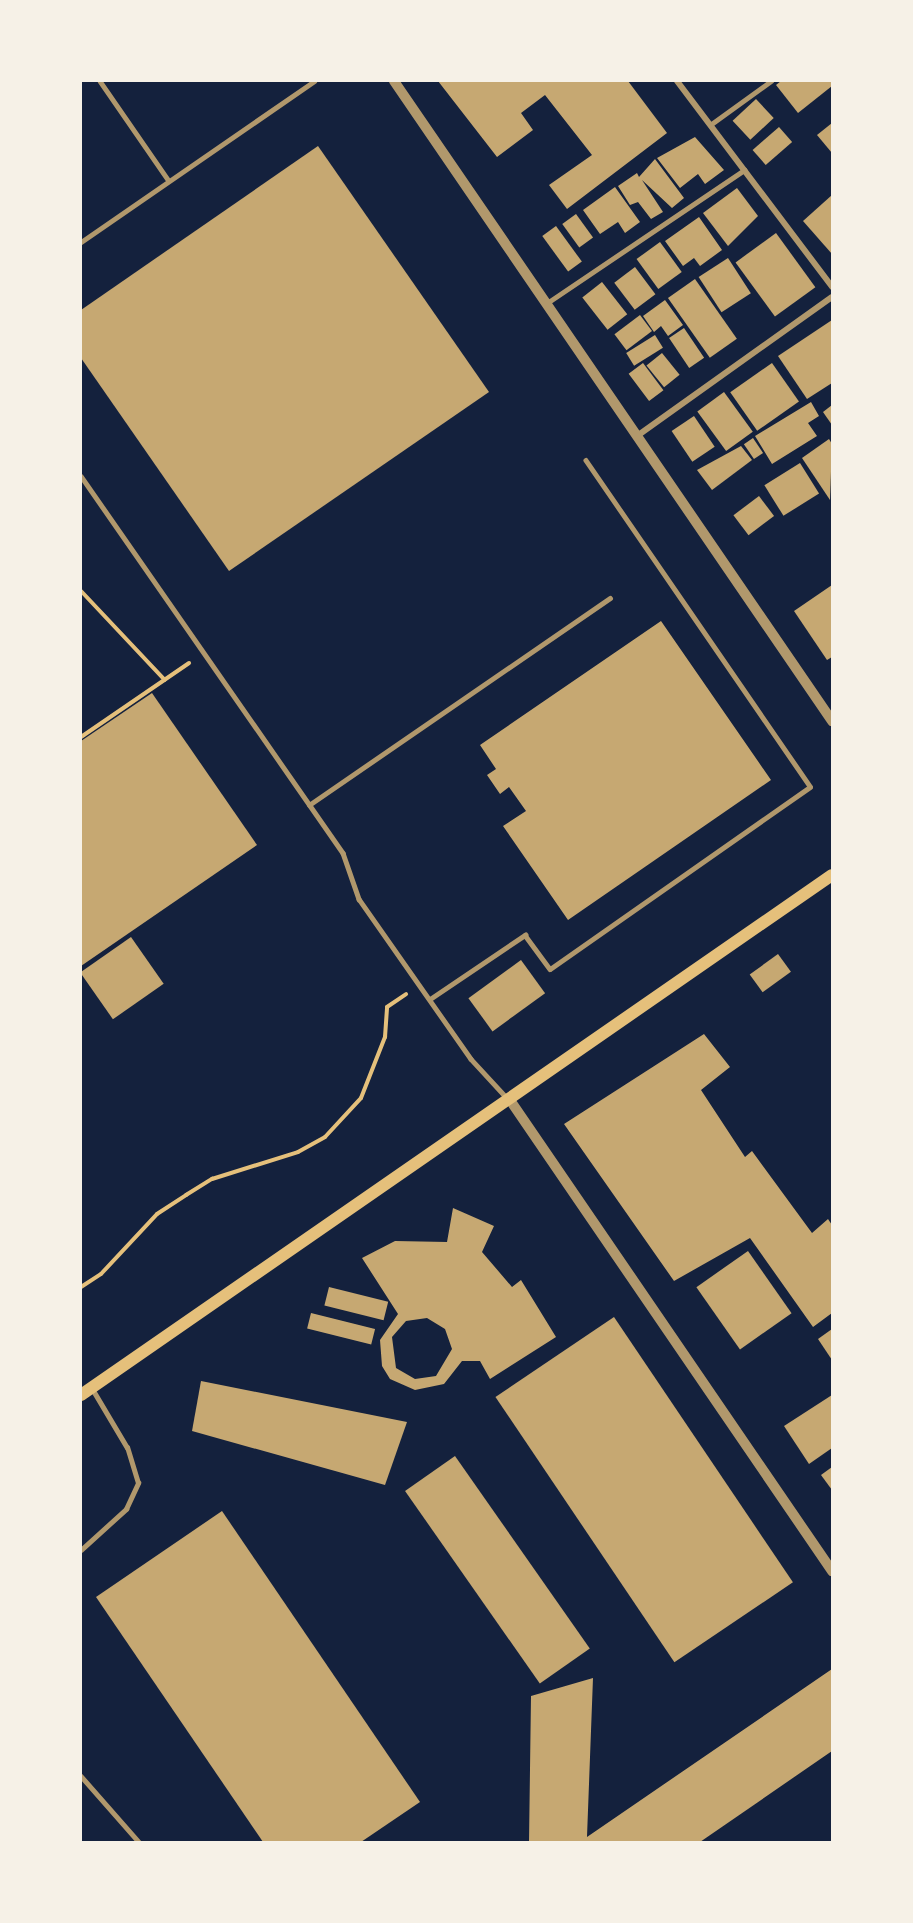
<!DOCTYPE html>
<style>
body{margin:0}
#map{position:relative;width:913px;height:1923px;overflow:hidden;background:#14213d;font-family:"Sofia Sans Condensed",sans-serif}
div>[style]{position:absolute}
[style*='--x']{left:calc(var(--x)*1px);top:calc(var(--y)*1px);width:calc(var(--w)*1px);rotate:calc(var(--a)*1deg)}
.building>*{inset:0;background:#c6a872;transform-origin:0 0}
.path>*{height:4px;margin:-2px;padding:0 2px;transform-origin:2px;border-radius:2px;background:#e5c07b}
.service>*{height:4.5px;margin:-2.25px;padding:0 2.25px;transform-origin:2.25px;border-radius:2.25px;background:#b1986c}
.minor>*{height:6px;margin:-3px;padding:0 3px;transform-origin:3px;border-radius:3px;background:#b1986c}
.tertiary>*{height:10px;margin:-5px;padding:0 5px;transform-origin:5px;border-radius:5px;background:#b1986c}
.secondary>*{height:12px;margin:-6px;padding:0 6px;transform-origin:6px;border-radius:6px;background:#e5c07b}
span{translate:-50% -50%;white-space:nowrap;text-align:center;line-height:1.15;-webkit-text-stroke:6px #f6f1e7;paint-order:stroke}
.frame{position:absolute;inset:0;border:82px solid #f6f1e7;pointer-events:none}
</style>
<div id="map">
<div class="building">
<div style="clip-path:polygon(438px 81px,628px 81px,667px 133px,567px 209px,549px 185px,592px 155px,545px 95px,521px 113px,533px 130px,497px 157px)"></div>
<div style="clip-path:polygon(781px 81px,832px 81px,832px 86px,798px 113px,776px 85px)"></div>
<div style="left:756px;top:99px;width:26px;height:32px;rotate:47deg"></div>
<div style="clip-path:polygon(832px 123px,832px 153px,817px 135px)"></div>
<div style="left:779px;top:127px;width:20px;height:35px;rotate:49deg"></div>
<div style="clip-path:polygon(695px 137px,724px 170px,705px 184px,698px 174px,680px 188px,657px 158px)"></div>
<div style="clip-path:polygon(318px 146px,489px 392px,229px 571px,81px 358px,81px 310px)"></div>
<div style="clip-path:polygon(655px 159px,684px 198px,672px 208px,642px 180px,663px 212px,651px 219px,638px 202px,630px 205px,618px 186px,637px 173px,639px 177px)"></div>
<div style="clip-path:polygon(615px 187px,640px 222px,625px 233px,618px 222px,600px 234px,583px 210px)"></div>
<div style="clip-path:polygon(737px 188px,758px 216px,728px 246px,703px 213px)"></div>
<div style="clip-path:polygon(832px 195px,832px 254px,803px 221px)"></div>
<div style="left:576px;top:214px;width:29px;height:17px;rotate:54deg"></div>
<div style="clip-path:polygon(699px 217px,722px 250px,700px 266px,694px 258px,683px 266px,665px 241px)"></div>
<div style="left:556px;top:226px;width:44px;height:17px;rotate:54deg"></div>
<div style="left:776px;top:233px;width:67px;height:50px;rotate:54deg"></div>
<div style="left:660px;top:242px;width:37px;height:29px;rotate:54deg"></div>
<div style="left:728px;top:258px;width:42px;height:35px;rotate:57deg"></div>
<div style="left:635px;top:267px;width:34px;height:26px;rotate:53deg"></div>
<div style="left:695px;top:279px;width:73px;height:33px;rotate:55deg"></div>
<div style="left:602px;top:282px;width:41px;height:25px;rotate:52deg"></div>
<div style="clip-path:polygon(665px 300px,683px 325px,668px 336px,661px 326px,654px 332px,643px 316px)"></div>
<div style="left:640px;top:315px;width:20px;height:32px;rotate:53deg"></div>
<div style="clip-path:polygon(832px 320px,832px 383px,807px 399px,778px 356px)"></div>
<div style="left:684px;top:328px;width:36px;height:18px;rotate:56deg"></div>
<div style="left:655px;top:335px;width:15px;height:34px;rotate:58deg"></div>
<div style="left:662px;top:353px;width:28px;height:20px;rotate:51deg"></div>
<div style="left:643px;top:363px;width:34px;height:18px;rotate:53deg"></div>
<div style="left:772px;top:363px;width:47px;height:51px;rotate:55deg"></div>
<div style="left:724px;top:392px;width:49px;height:33px;rotate:54deg"></div>
<div style="clip-path:polygon(811px 402px,819px 416px,808px 423px,817px 436px,772px 464px,755px 436px)"></div>
<div style="clip-path:polygon(832px 405px,832px 425px,823px 412px)"></div>
<div style="left:694px;top:416px;width:37px;height:27px;rotate:56deg"></div>
<div style="left:753px;top:438px;width:18px;height:11px;rotate:56deg"></div>
<div style="clip-path:polygon(829px 439px,832px 444px,830px 500px,802px 458px)"></div>
<div style="clip-path:polygon(741px 446px,752px 460px,712px 490px,697px 470px)"></div>
<div style="left:800px;top:463px;width:36px;height:42px;rotate:58deg"></div>
<div style="left:759px;top:496px;width:25px;height:32px;rotate:53deg"></div>
<div style="clip-path:polygon(832px 585px,832px 657px,827px 660px,794px 611px)"></div>
<div style="clip-path:polygon(661px 621px,771px 780px,568px 920px,503px 826px,526px 811px,509px 787px,500px 794px,487px 775px,496px 769px,480px 745px)"></div>
<div style="clip-path:polygon(152px 693px,257px 845px,81px 966px,81px 741px)"></div>
<div style="left:131px;top:937px;width:57px;height:62px;rotate:55deg"></div>
<div style="left:778px;top:954px;width:22px;height:35px;rotate:54deg"></div>
<div style="left:521px;top:960px;width:41px;height:65px;rotate:54deg"></div>
<div style="clip-path:polygon(704px 1034px,730px 1067px,701px 1090px,745px 1157px,752px 1151px,812px 1233px,828px 1219px,832px 1225px,832px 1313px,813px 1327px,750px 1238px,674px 1281px,564px 1124px)"></div>
<div style="clip-path:polygon(evenodd,453px 1208px,494px 1226px,482px 1252px,512px 1287px,521px 1280px,556px 1337px,490px 1379px,480px 1361px,462px 1361px,444px 1384px,415px 1390px,390px 1379px,382px 1366px,380px 1340px,398px 1314px,362px 1258px,395px 1241px,447px 1242px,453px 1208px,427px 1318px,445px 1329px,452px 1349px,436px 1376px,415px 1379px,396px 1368px,392px 1337px,406px 1321px,427px 1318px)"></div>
<div style="left:748px;top:1251px;width:76px;height:63px;rotate:55deg"></div>
<div style="left:329px;top:1287px;width:61px;height:19px;rotate:14deg"></div>
<div style="left:311px;top:1313px;width:66px;height:16px;rotate:14deg"></div>
<div style="left:614px;top:1317px;width:320px;height:143px;rotate:56deg"></div>
<div style="clip-path:polygon(832px 1329px,832px 1360px,818px 1339px)"></div>
<div style="clip-path:polygon(201px 1381px,407px 1422px,385px 1485px,192px 1431px)"></div>
<div style="clip-path:polygon(832px 1395px,832px 1448px,809px 1464px,784px 1426px)"></div>
<div style="left:455px;top:1456px;width:235px;height:61px;rotate:55deg"></div>
<div style="clip-path:polygon(832px 1467px,832px 1490px,821px 1475px)"></div>
<div style="clip-path:polygon(222px 1511px,420px 1802px,361px 1842px,263px 1842px,96px 1597px)"></div>
<div style="clip-path:polygon(832px 1669px,832px 1751px,700px 1842px,529px 1842px,531px 1696px,593px 1678px,587px 1837px)"></div>
</div>
<div class="path">
<div style="--x:81;--y:591;--w:122;--a:46.7"></div>
<div style="--x:81;--y:737;--w:131;--a:-34.4"></div>
<div style="--x:81;--y:1287;--w:24;--a:-33"></div>
<div style="--x:101;--y:1274;--w:82;--a:-47"></div>
<div style="--x:157;--y:1214;--w:35;--a:-33"></div>
<div style="--x:186;--y:1195;--w:31;--a:-32"></div>
<div style="--x:212;--y:1179;--w:90;--a:-17.4"></div>
<div style="--x:298;--y:1152;--w:31;--a:-29"></div>
<div style="--x:325;--y:1137;--w:53;--a:-47.3"></div>
<div style="--x:361;--y:1098;--w:66;--a:-68.5"></div>
<div style="--x:385;--y:1037;--w:30;--a:-86"></div>
<div style="--x:387;--y:1007;--w:23;--a:-34"></div>
</div>
<div class="service">
<div style="--x:100;--y:81;--w:121;--a:55.4"></div>
<div style="--x:710;--y:125;--w:75;--a:-35.8"></div>
<div style="--x:81;--y:242;--w:283;--a:-34.6"></div>
<div style="--x:547;--y:303;--w:238;--a:-34"></div>
<div style="--x:81;--y:476;--w:459;--a:55.2"></div>
<div style="--x:343;--y:853;--w:49;--a:70.8"></div>
<div style="--x:359;--y:899;--w:195;--a:55"></div>
<div style="--x:471;--y:1059;--w:53;--a:47.3"></div>
<div style="--x:309;--y:805;--w:365;--a:-34.5"></div>
<div style="--x:430;--y:999;--w:115;--a:-34"></div>
<div style="--x:525;--y:935;--w:42;--a:53.7"></div>
<div style="--x:550;--y:969;--w:317;--a:-35"></div>
<div style="--x:810;--y:787;--w:396;--a:-124.5"></div>
<div style="--x:81;--y:1550;--w:61;--a:-42.3"></div>
<div style="--x:126;--y:1509;--w:29;--a:-65"></div>
<div style="--x:138;--y:1483;--w:37;--a:-107"></div>
<div style="--x:127;--y:1448;--w:69;--a:-120.7"></div>
<div style="--x:81;--y:1776;--w:88;--a:48.7"></div>
</div>
<div class="minor">
<div style="--x:677;--y:81;--w:258;--a:53"></div>
<div style="--x:637;--y:436;--w:239;--a:-35.5"></div>
</div>
<div class="tertiary">
<div style="--x:394;--y:81;--w:776;--a:55.61"></div>
<div style="--x:510;--y:1100;--w:571;--a:55.64"></div>
</div>
<div class="secondary">
<div style="--x:81;--y:1395;--w:913;--a:-34.7"></div>
</div>
<div class="frame"></div>
</div>
